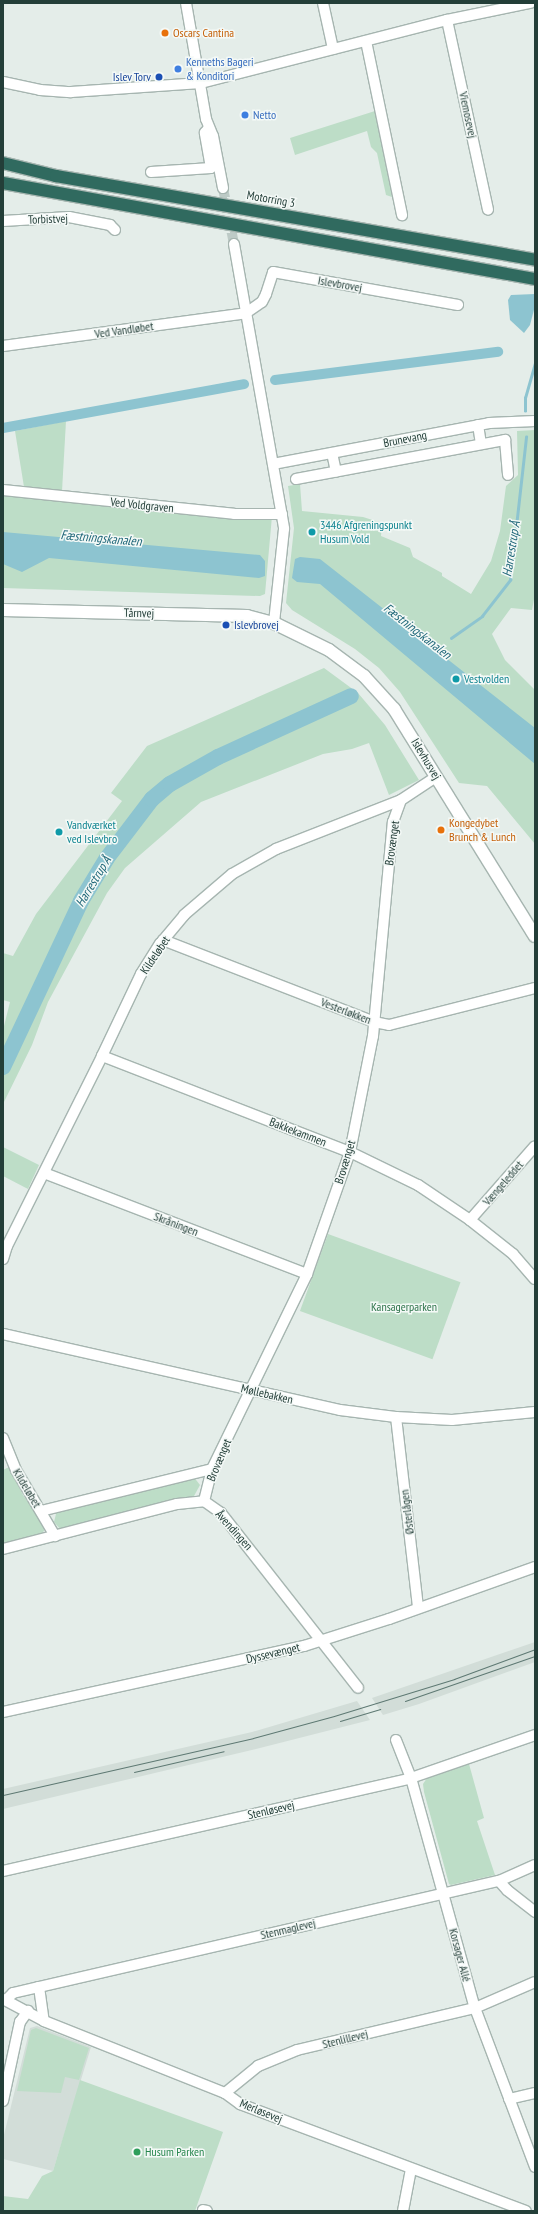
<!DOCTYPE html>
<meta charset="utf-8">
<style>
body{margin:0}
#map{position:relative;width:538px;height:2214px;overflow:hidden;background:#e4ede9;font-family:"PT Sans Narrow",sans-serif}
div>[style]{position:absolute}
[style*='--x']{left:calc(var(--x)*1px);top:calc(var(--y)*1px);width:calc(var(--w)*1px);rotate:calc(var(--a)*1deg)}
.built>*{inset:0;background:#d2ddd8}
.green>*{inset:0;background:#bdddc7;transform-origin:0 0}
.water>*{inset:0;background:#8dc4d0}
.stream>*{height:2.5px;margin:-1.25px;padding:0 1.25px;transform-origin:1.25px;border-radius:1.25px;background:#8dc4d0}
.canal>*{height:10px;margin:-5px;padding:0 5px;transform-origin:5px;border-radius:5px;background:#8dc4d0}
.river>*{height:16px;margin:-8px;padding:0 8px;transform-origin:8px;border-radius:8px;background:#8dc4d0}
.street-tunnel>*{height:10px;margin-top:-5px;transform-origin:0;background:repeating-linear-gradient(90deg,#bdcac6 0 10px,transparent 0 15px)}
.roads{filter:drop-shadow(1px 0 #a6b5b0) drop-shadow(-1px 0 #a6b5b0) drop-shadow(0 1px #a6b5b0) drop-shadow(0 -1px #a6b5b0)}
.street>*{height:10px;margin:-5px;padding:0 5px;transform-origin:5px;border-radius:5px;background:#fff}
.secondary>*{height:12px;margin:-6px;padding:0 6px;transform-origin:6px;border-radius:6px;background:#fff}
.highway>*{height:12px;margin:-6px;padding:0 6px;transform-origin:6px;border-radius:6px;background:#306a5f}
.tram>*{height:1px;margin:-0.5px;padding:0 0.5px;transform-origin:0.5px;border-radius:0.5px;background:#5e7973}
.dots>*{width:11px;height:11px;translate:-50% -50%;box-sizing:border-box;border:2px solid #f4f9f7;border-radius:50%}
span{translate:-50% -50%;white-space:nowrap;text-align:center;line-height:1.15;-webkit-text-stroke:3px #f4f9f7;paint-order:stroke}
.food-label{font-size:12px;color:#c56008}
.left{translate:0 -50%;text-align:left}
.shop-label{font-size:12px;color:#366cbe}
.transit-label{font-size:12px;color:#164399}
.right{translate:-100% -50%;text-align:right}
.street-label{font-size:12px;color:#233e38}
.culture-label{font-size:12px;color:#0d838f}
.park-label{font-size:12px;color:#2e744b}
.leisure-label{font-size:12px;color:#27864d}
.water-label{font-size:13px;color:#1f6779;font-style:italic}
.frame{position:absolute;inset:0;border:4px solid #233e38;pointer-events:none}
</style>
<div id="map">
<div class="built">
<div style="clip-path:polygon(535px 1642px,535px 1662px,419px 1704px,383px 1715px,372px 1698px)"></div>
<div style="clip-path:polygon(357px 1701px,370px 1720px,256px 1749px,3px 1809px,3px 1789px,252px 1732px)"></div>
<div style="clip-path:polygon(37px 2026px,91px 2047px,53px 2171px,3px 2159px,3px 2139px,30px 2028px)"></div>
</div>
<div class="green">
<div style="clip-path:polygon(375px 111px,392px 197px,386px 195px,377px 153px,371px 147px,367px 131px,295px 155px,290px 138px)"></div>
<div style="clip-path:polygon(66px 421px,62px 491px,24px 487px,15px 431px)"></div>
<div style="clip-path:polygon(535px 430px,535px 594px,532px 610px,511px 608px,492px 634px,505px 660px,535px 690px,535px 844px,487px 786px,459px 783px,400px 692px,379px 668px,355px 649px,292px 610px,286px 603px,294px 528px,288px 486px,300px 484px,302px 511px,363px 517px,382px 523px,381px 536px,410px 548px,413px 557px,442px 573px,442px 576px,471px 594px,491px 561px,500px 531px,506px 486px,518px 475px,517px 431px)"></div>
<div style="clip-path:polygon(3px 495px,251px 519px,272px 516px,265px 594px,260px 596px,3px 588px)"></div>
<div style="clip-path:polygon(324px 668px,358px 693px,385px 725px,419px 780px,389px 795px,369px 743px,352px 749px,323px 754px,201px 802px,125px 868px,107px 893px,48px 1002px,32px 1045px,3px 1104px,3px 1030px,10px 1002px,3px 1000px,3px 953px,13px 956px,36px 914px,122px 801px,111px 793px,147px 746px)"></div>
<div style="clip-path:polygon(3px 1147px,39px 1165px,28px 1189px,3px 1176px)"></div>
<div style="left:328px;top:1234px;width:141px;height:82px;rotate:20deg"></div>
<div style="clip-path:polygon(9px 1467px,23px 1495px,44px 1525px,44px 1531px,39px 1536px,3px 1544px,3px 1470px)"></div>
<div style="clip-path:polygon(193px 1476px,200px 1485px,194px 1496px,61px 1530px,54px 1522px,57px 1510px)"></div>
<div style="clip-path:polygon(469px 1764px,484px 1818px,477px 1821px,495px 1875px,451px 1885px,449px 1884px,424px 1792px,423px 1784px,427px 1778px)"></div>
<div style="clip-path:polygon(36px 2028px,89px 2048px,79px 2080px,65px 2077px,61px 2093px,17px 2091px,31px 2030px)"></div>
<div style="clip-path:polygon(80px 2080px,223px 2132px,195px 2211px,3px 2211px,3px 2196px,28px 2199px,42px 2176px,53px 2171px)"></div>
</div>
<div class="water">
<div style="clip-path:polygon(535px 294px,535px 306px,530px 325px,524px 333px,510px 320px,508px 300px,511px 295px)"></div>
<div style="clip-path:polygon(3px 532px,260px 555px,265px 561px,265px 576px,259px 578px,49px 558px,22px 572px,3px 564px)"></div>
<div style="clip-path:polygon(300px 557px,320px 559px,535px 728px,535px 764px,320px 584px,297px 582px,292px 578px,295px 559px)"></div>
</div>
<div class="stream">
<div style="--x:525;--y:411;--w:13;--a:-90"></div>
<div style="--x:525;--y:398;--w:37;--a:-74"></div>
<div style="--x:451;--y:638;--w:38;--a:-35"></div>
<div style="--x:482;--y:616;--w:46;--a:-52.1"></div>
<div style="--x:510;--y:580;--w:144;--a:-83.6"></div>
</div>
<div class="canal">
<div style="--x:275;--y:380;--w:225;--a:-7.2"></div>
<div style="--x:3;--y:428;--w:245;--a:-10.3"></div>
</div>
<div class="river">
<div style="--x:3;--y:1067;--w:183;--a:-64.8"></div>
<div style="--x:81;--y:901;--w:50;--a:-58.8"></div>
<div style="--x:107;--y:858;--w:74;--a:-52.7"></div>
<div style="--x:152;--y:799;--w:23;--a:-40"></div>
<div style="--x:170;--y:784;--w:55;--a:-29.4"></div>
<div style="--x:218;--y:757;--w:146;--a:-24.6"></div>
</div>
<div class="street-tunnel">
<div style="--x:223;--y:188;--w:57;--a:78.9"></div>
</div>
<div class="roads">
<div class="street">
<div style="--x:186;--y:3;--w:118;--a:80.2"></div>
<div style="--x:206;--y:119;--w:18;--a:68"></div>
<div style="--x:213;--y:136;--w:53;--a:79.1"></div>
<div style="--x:323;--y:3;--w:47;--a:77.7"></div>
<div style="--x:447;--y:20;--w:194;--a:77.8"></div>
<div style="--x:366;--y:41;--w:178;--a:78.3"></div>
<div style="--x:3;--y:82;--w:38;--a:12"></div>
<div style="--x:40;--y:90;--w:31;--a:4"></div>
<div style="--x:71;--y:92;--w:130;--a:-4"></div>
<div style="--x:201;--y:83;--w:254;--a:-14.4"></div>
<div style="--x:447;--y:20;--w:85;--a:-11.6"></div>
<div style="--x:151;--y:172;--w:60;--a:-3.8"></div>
<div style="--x:211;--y:168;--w:36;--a:-100"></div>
<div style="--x:205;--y:133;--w:4;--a:-56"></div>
<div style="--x:3;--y:221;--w:66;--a:-3.5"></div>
<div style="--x:69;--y:217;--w:42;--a:11"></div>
<div style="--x:110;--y:225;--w:7;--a:45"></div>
<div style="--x:234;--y:244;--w:289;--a:80"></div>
<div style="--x:284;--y:529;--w:95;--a:96.1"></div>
<div style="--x:3;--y:346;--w:245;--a:-7.7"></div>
<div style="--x:246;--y:313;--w:19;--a:-35"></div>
<div style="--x:262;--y:302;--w:9;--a:-63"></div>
<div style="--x:266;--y:294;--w:23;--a:-72"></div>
<div style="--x:273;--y:272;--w:188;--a:10.1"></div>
<div style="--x:478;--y:425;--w:19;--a:81"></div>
<div style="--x:332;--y:453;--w:19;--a:78"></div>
<div style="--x:273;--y:464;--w:220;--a:-10.7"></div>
<div style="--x:489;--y:423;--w:46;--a:-2.5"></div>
<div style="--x:296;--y:479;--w:213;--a:-10.6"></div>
<div style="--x:505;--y:440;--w:35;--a:85"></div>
<div style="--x:3;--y:490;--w:232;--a:5.9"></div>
<div style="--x:234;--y:514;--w:48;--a:0"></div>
<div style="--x:163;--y:940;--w:226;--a:21.2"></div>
<div style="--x:374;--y:1022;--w:15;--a:11"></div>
<div style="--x:389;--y:1025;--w:151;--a:-14.2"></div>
<div style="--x:102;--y:1056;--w:266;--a:21.2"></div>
<div style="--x:350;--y:1152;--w:76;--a:25.9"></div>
<div style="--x:418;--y:1185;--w:63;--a:33.9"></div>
<div style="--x:470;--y:1220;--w:55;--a:38.3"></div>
<div style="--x:513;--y:1254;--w:33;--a:49"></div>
<div style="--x:44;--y:1173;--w:282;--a:21"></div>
<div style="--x:470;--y:1220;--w:98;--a:-48.7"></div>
<div style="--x:3;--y:1259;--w:14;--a:-73"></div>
<div style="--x:7;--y:1246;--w:212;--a:-63.4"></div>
<div style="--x:102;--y:1056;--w:91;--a:-64.6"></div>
<div style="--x:141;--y:974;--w:36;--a:-58"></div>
<div style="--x:160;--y:944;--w:38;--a:-50"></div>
<div style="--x:184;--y:915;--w:63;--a:-40.5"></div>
<div style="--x:232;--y:874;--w:51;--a:-29.6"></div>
<div style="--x:276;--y:849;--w:134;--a:-21.4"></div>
<div style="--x:401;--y:800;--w:42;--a:-33.3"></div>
<div style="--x:3;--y:1334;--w:345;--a:12.7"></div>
<div style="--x:340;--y:1410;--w:56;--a:7.1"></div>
<div style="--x:396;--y:1417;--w:56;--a:3.1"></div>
<div style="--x:452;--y:1420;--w:83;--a:-5.5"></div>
<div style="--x:396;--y:1417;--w:192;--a:83.4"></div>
<div style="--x:3;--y:1438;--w:35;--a:68"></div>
<div style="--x:16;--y:1470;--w:77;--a:59.4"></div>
<div style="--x:204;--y:1501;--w:33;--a:-76"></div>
<div style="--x:212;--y:1469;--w:217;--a:-64"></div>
<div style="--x:307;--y:1274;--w:129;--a:-70.6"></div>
<div style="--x:350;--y:1152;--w:118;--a:-78.8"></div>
<div style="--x:373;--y:1036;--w:215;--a:-84.7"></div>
<div style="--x:393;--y:822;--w:23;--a:-70"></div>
<div style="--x:41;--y:1511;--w:176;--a:-13.8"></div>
<div style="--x:3;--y:1549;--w:180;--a:-14.5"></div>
<div style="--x:177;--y:1504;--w:27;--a:-6"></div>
<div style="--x:204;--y:1501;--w:21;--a:35"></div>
<div style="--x:221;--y:1513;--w:222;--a:51.9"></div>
<div style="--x:3;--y:1712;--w:308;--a:-12.4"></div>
<div style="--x:304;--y:1646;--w:89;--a:-17.6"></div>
<div style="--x:389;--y:1619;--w:155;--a:-19.6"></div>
<div style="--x:396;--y:1740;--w:41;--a:68.5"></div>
<div style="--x:411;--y:1778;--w:239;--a:74.5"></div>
<div style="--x:475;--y:2008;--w:170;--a:69.3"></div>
<div style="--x:3;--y:1871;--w:418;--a:-12.8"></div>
<div style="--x:411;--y:1778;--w:131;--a:-19.1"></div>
<div style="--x:499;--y:1881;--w:12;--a:48"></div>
<div style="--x:507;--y:1890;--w:36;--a:38"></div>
<div style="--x:39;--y:1987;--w:34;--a:82"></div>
<div style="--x:3;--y:1999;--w:47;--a:28.2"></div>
<div style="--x:44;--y:2021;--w:195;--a:21.7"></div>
<div style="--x:225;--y:2093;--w:19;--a:36"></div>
<div style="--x:240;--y:2104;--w:305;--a:20.5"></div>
<div style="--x:6;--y:2000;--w:10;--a:-45"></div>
<div style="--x:13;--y:1993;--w:27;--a:-13"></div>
<div style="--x:39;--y:1987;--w:472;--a:-13"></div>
<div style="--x:499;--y:1881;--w:39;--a:-24"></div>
<div style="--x:225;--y:2093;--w:43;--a:-39.3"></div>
<div style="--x:258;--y:2066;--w:42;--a:-22.3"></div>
<div style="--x:297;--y:2050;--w:183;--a:-13.3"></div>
<div style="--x:475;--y:2008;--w:65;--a:-23.4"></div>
<div style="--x:509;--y:2099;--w:27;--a:-13"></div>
<div style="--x:3;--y:2101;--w:81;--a:-77.9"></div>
<div style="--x:20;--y:2022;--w:14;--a:-54"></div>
<div style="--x:203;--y:2210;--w:4;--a:14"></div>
<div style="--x:403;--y:2211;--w:43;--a:-79.2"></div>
</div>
<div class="secondary">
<div style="--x:3;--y:610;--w:244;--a:1.4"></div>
<div style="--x:247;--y:616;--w:28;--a:15"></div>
<div style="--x:274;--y:623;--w:61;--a:26.1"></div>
<div style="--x:329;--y:650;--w:44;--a:36.6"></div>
<div style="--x:364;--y:676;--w:45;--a:47.7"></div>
<div style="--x:394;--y:709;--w:267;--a:58.2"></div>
</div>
<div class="highway">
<div style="--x:3;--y:163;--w:55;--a:13.8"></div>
<div style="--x:56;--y:176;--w:486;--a:9.9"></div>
<div style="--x:3;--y:183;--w:541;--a:10.23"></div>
</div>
</div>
<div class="tram">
<div style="--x:405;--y:1701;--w:138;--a:-19.1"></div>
<div style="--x:340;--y:1721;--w:42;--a:-16.7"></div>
<div style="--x:134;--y:1772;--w:92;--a:-13.1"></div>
<div style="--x:3;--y:1795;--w:256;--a:-12.8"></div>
<div style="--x:253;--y:1738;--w:84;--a:-15.2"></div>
<div style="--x:334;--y:1716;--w:126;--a:-17.1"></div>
<div style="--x:454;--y:1679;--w:86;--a:-20.3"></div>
</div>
<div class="dots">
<div style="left:165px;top:33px;background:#e8710a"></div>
<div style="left:178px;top:69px;background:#3f7fe0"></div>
<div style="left:159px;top:77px;background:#1a4fb4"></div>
<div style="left:245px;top:115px;background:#3f7fe0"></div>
<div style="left:312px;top:532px;background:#0f9aa8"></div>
<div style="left:226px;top:625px;background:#1a4fb4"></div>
<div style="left:456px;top:679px;background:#0f9aa8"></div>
<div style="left:441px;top:830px;background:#e8710a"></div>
<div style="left:59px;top:832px;background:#0f9aa8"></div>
<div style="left:137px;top:2152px;background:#2e9e5b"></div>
</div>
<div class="food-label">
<span class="left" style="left:173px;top:33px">Oscars Cantina</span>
<span class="left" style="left:449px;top:830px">Kongedybet<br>Brunch &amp; Lunch</span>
</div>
<div class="shop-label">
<span class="left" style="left:186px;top:69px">Kenneths Bageri<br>&amp; Konditori</span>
<span class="left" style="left:253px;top:115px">Netto</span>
</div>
<div class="transit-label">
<span class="right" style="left:151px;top:77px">Islev Torv</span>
<span class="left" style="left:234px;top:625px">Islevbrovej</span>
</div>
<div class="street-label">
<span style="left:468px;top:115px;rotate:78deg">Viemosevej</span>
<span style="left:271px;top:199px;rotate:10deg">Motorring 3</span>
<span style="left:48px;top:219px;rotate:-2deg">Torbistvej</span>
<span style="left:340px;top:284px;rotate:10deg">Islevbrovej</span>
<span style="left:124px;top:330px;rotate:-8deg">Ved Vandløbet</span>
<span style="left:405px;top:439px;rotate:-11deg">Brunevang</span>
<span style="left:142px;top:505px;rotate:6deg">Ved Voldgraven</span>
<span style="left:139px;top:613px;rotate:1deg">Tårnvej</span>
<span style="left:426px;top:759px;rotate:59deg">Islevhusvej</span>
<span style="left:392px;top:843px;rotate:-82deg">Brovænget</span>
<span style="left:155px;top:955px;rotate:-56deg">Kildeløbet</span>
<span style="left:346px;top:1011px;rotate:21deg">Vesterløkken</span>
<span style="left:298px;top:1132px;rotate:21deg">Bakkekammen</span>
<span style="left:345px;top:1162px;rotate:-73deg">Brovænget</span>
<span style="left:503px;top:1183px;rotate:-49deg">Vængeleddet</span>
<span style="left:176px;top:1224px;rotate:21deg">Skråningen</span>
<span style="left:267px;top:1394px;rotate:13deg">Møllebakken</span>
<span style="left:219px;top:1460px;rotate:-67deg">Brovænget</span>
<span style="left:27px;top:1488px;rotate:59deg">Kildeløbet</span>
<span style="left:407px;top:1512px;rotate:-97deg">Østerlågen</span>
<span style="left:234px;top:1530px;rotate:48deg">Åvendingen</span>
<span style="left:273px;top:1653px;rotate:-13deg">Dyssevænget</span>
<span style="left:271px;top:1810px;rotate:-13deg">Stenløsevej</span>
<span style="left:288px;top:1929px;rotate:-13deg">Stenmaglevej</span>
<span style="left:460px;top:1955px;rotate:75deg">Korsager Allé</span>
<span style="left:345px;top:2039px;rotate:-14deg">Stenlillevej</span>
<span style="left:261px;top:2111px;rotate:22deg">Merløsevej</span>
</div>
<div class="culture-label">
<span class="left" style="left:320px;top:532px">3446 Afgreningspunkt<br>Husum Vold</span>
<span class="left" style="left:464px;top:679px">Vestvolden</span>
<span class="left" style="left:67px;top:832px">Vandværket<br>ved Islevbro</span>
</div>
<div class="park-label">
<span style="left:404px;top:1307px">Kansagerparken</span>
</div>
<div class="leisure-label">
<span class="left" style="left:145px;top:2152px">Husum Parken</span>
</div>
<div class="water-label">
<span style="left:101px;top:539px;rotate:5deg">Fæstningskanalen</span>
<span style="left:512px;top:549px;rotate:-81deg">Harrestrup Å</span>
<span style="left:417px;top:632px;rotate:38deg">Fæstningskanalen</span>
<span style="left:94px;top:882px;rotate:-59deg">Harrestrup Å</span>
</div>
<div class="frame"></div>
</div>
